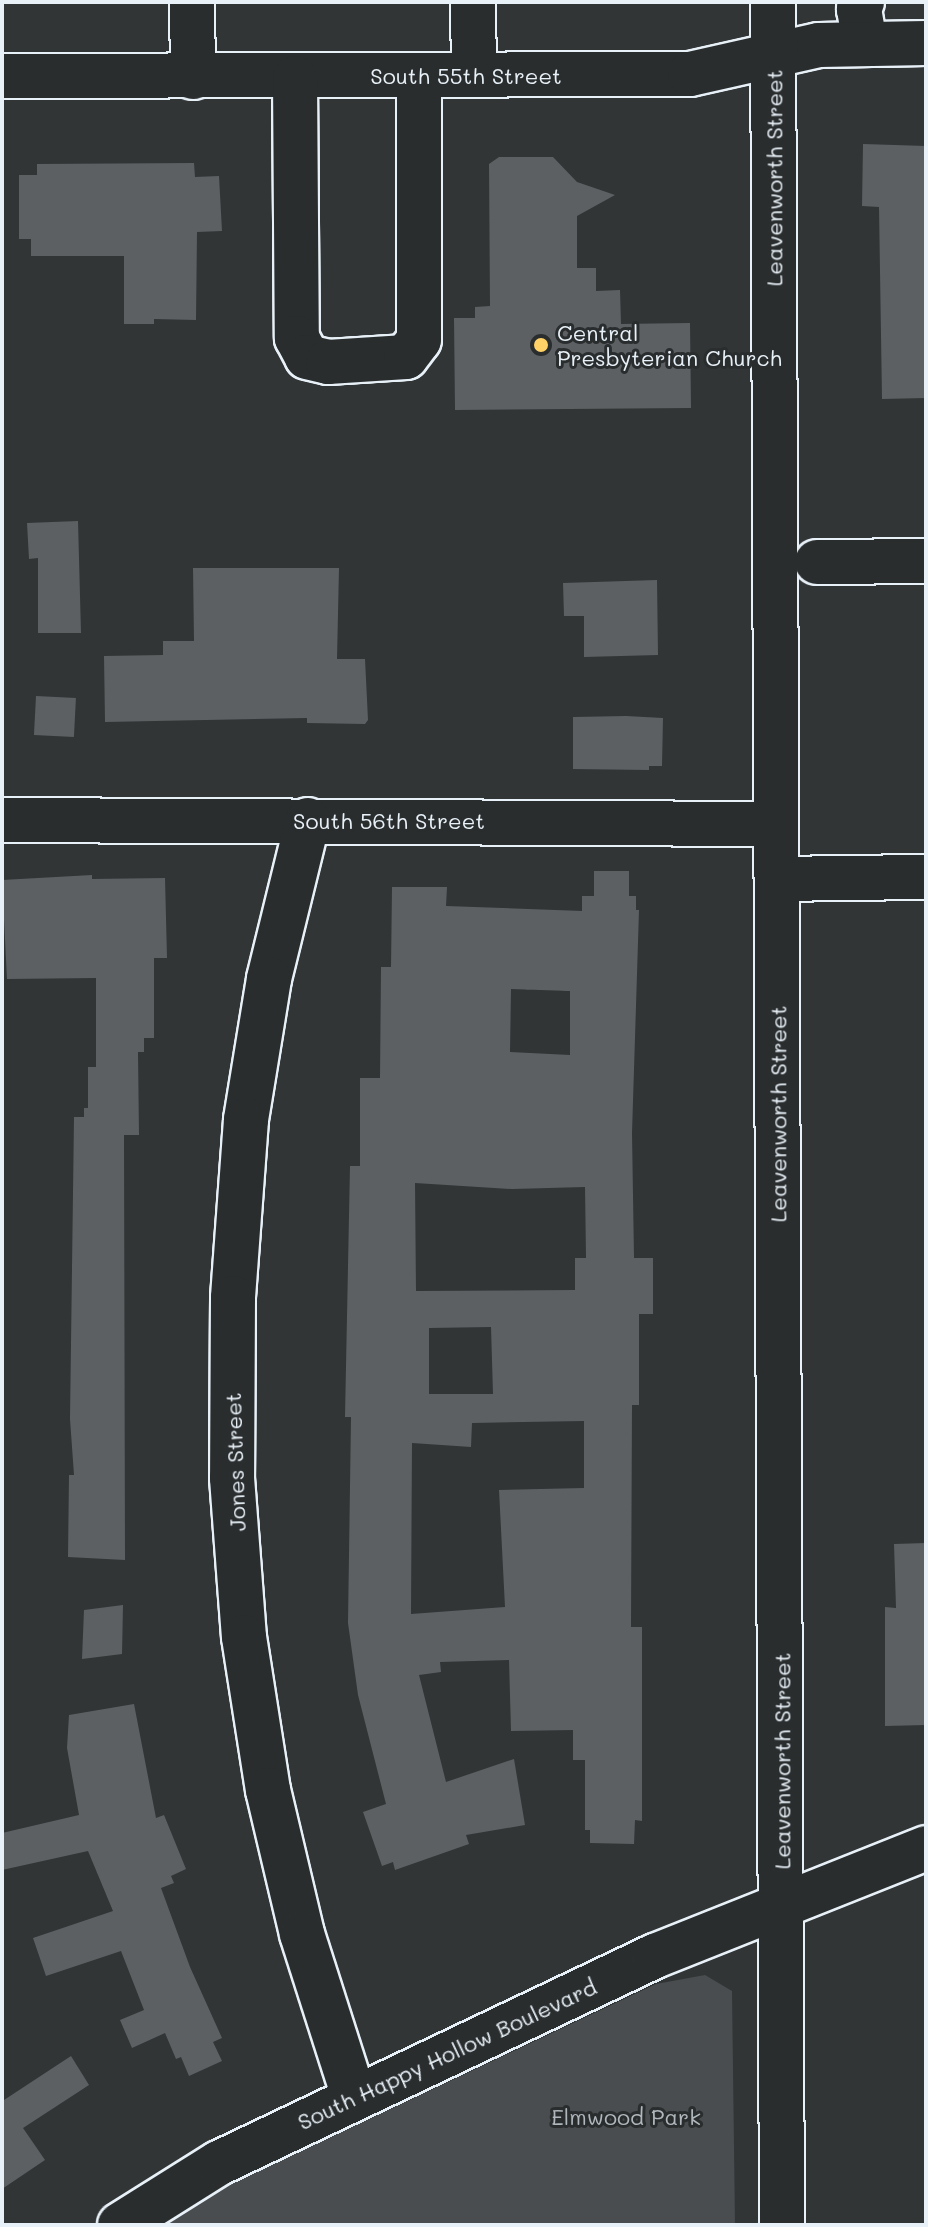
<!DOCTYPE html>
<style>
body{margin:0}
#map{position:relative;width:928px;height:2227px;overflow:hidden;background:#323536;font-family:Mali,sans-serif}
div>[style]{position:absolute}
[style*='--x']{left:calc(var(--x)*1px);top:calc(var(--y)*1px);width:calc(var(--w)*1px);rotate:calc(var(--a)*1deg)}
.green>*{inset:0;background:#494d4f}
.building>*{inset:0;background:#5c6063;transform-origin:0 0}
.roads{filter:drop-shadow(2px 0 #e8f1f8) drop-shadow(-2px 0 #e8f1f8) drop-shadow(0 2px #e8f1f8) drop-shadow(0 -2px #e8f1f8)}
.minor>*{height:44px;margin:-22px;padding:0 22px;transform-origin:22px;border-radius:22px;background:#2a2d2e}
.major>*{height:44px;margin:-22px;padding:0 22px;transform-origin:22px;border-radius:22px;background:#2a2d2e}
.dots>*{width:22px;height:22px;translate:-50% -50%;box-sizing:border-box;border:4px solid #2a2d2e;border-radius:50%}
span{translate:-50% -50%;white-space:nowrap;text-align:center;line-height:1.15;-webkit-text-stroke:6px #2a2d2e;paint-order:stroke}
.street-label{font-size:22px;color:#e8f1f8}
.poi-label{font-size:22px;color:#e8f1f8}
.left{translate:0 -50%;text-align:left}
.park-label{font-size:22px;color:#b0b8bd}
.frame{position:absolute;inset:0;border:4px solid #e8f1f8;pointer-events:none}
</style>
<div id="map">
<div class="green">
<div style="clip-path:polygon(705px 1975px,732px 1991px,735px 2225px,150px 2225px,172px 2219px,214px 2192px,656px 1984px)"></div>
</div>
<div class="building">
<div style="clip-path:polygon(863px 144px,926px 146px,926px 398px,882px 399px,879px 207px,862px 206px)"></div>
<div style="clip-path:polygon(499px 157px,553px 157px,577px 182px,615px 195px,577px 216px,577px 268px,596px 268px,596px 291px,620px 290px,621px 324px,690px 323px,691px 408px,455px 410px,454px 318px,475px 318px,475px 307px,490px 306px,489px 164px)"></div>
<div style="clip-path:polygon(194px 163px,195px 177px,219px 176px,222px 231px,197px 232px,196px 320px,154px 319px,154px 324px,124px 324px,124px 256px,31px 256px,31px 239px,19px 239px,19px 175px,37px 175px,37px 164px)"></div>
<div style="clip-path:polygon(78px 521px,81px 633px,38px 633px,38px 558px,29px 559px,27px 523px)"></div>
<div style="clip-path:polygon(193px 568px,339px 568px,337px 659px,365px 659px,368px 720px,365px 724px,307px 723px,307px 718px,105px 722px,104px 656px,163px 655px,163px 641px,194px 641px)"></div>
<div style="clip-path:polygon(657px 580px,658px 655px,584px 657px,584px 616px,564px 616px,563px 583px)"></div>
<div style="left:36px;top:696px;width:40px;height:39px;rotate:3deg"></div>
<div style="clip-path:polygon(626px 716px,663px 718px,662px 766px,649px 766px,649px 770px,573px 769px,573px 717px)"></div>
<div style="clip-path:polygon(evenodd,594px 871px,629px 871px,629px 896px,636px 896px,636px 910px,639px 910px,632px 1133px,634px 1258px,653px 1258px,653px 1314px,639px 1314px,639px 1405px,632px 1405px,631px 1627px,642px 1627px,642px 1821px,635px 1820px,634px 1844px,590px 1843px,590px 1830px,585px 1830px,585px 1760px,573px 1760px,573px 1730px,511px 1731px,509px 1660px,440px 1662px,441px 1672px,419px 1675px,446px 1782px,514px 1759px,525px 1825px,466px 1835px,469px 1844px,395px 1870px,393px 1862px,382px 1866px,363px 1812px,386px 1804px,358px 1695px,348px 1623px,351px 1417px,345px 1417px,350px 1166px,360px 1166px,360px 1078px,380px 1078px,381px 967px,391px 967px,392px 887px,447px 887px,446px 906px,582px 911px,582px 896px,594px 896px,594px 871px,511px 989px,570px 991px,570px 1055px,510px 1052px,511px 989px,594px 871px,415px 1183px,512px 1189px,585px 1187px,586px 1258px,575px 1258px,575px 1290px,416px 1291px,415px 1183px,594px 871px,491px 1327px,493px 1394px,429px 1394px,429px 1328px,491px 1327px,594px 871px,584px 1421px,584px 1488px,499px 1490px,505px 1607px,411px 1614px,412px 1443px,471px 1447px,472px 1423px,584px 1421px)"></div>
<div style="clip-path:polygon(92px 875px,92px 879px,165px 878px,167px 958px,154px 958px,154px 1038px,144px 1038px,144px 1052px,138px 1052px,139px 1135px,124px 1135px,125px 1560px,68px 1557px,69px 1475px,74px 1475px,70px 1419px,74px 1117px,84px 1117px,84px 1108px,88px 1108px,88px 1067px,96px 1067px,96px 978px,7px 979px,2px 880px)"></div>
<div style="clip-path:polygon(926px 1543px,926px 1725px,885px 1726px,885px 1607px,896px 1608px,894px 1544px)"></div>
<div style="clip-path:polygon(123px 1605px,122px 1654px,82px 1659px,84px 1610px)"></div>
<div style="clip-path:polygon(134px 1704px,156px 1818px,164px 1815px,186px 1869px,171px 1876px,174px 1883px,161px 1888px,190px 1967px,222px 2038px,213px 2042px,222px 2061px,189px 2076px,181px 2057px,176px 2059px,165px 2033px,132px 2048px,120px 2020px,144px 2010px,121px 1951px,46px 1976px,33px 1938px,113px 1911px,88px 1851px,2px 1870px,2px 1833px,79px 1815px,67px 1748px,69px 1715px)"></div>
<div style="clip-path:polygon(71px 2056px,89px 2085px,23px 2128px,45px 2160px,2px 2189px,2px 2097px,4px 2100px)"></div>
</div>
<div class="roads">
<div class="minor">
<div style="--x:192;--y:2;--w:75;--a:89.2"></div>
<div style="--x:473;--y:2;--w:73;--a:89.2"></div>
<div style="--x:862;--y:2;--w:8;--a:113"></div>
<div style="--x:859;--y:9;--w:35;--a:80"></div>
<div style="--x:2;--y:76;--w:688;--a:-0.17"></div>
<div style="--x:690;--y:74;--w:132;--a:-12.7"></div>
<div style="--x:819;--y:45;--w:107;--a:-1.1"></div>
<div style="--x:295;--y:78;--w:260;--a:89.6"></div>
<div style="--x:297;--y:338;--w:21;--a:62"></div>
<div style="--x:307;--y:357;--w:22;--a:13"></div>
<div style="--x:328;--y:362;--w:78;--a:-3.7"></div>
<div style="--x:406;--y:357;--w:21;--a:-53"></div>
<div style="--x:419;--y:340;--w:264;--a:-90"></div>
<div style="--x:817;--y:562;--w:109;--a:-0.5"></div>
<div style="--x:2;--y:820;--w:774;--a:0.3"></div>
<div style="--x:308;--y:820;--w:164;--a:103.8"></div>
<div style="--x:269;--y:979;--w:143;--a:99.3"></div>
<div style="--x:246;--y:1120;--w:178;--a:94.2"></div>
<div style="--x:233;--y:1298;--w:180;--a:90.3"></div>
<div style="--x:232;--y:1478;--w:159;--a:85.7"></div>
<div style="--x:244;--y:1637;--w:155;--a:81.1"></div>
<div style="--x:268;--y:1790;--w:148;--a:76.7"></div>
<div style="--x:302;--y:1934;--w:171;--a:72.3"></div>
<div style="--x:777;--y:879;--w:149;--a:-0.8"></div>
<div style="--x:120;--y:2225;--w:117;--a:-32.1"></div>
<div style="--x:219;--y:2163;--w:483;--a:-25.4"></div>
<div style="--x:655;--y:1956;--w:292;--a:-21.7"></div>
</div>
<div class="major">
<div style="--x:773;--y:2;--w:2223;--a:89.77"></div>
</div>
</div>
<div class="dots">
<div style="left:541px;top:345px;background:#ffd166"></div>
</div>
<div class="street-label">
<span style="left:466px;top:76px">South 55th Street</span>
<span style="left:774px;top:178px;rotate:-90deg">Leavenworth Street</span>
<span style="left:389px;top:821px">South 56th Street</span>
<span style="left:778px;top:1114px;rotate:-90deg">Leavenworth Street</span>
<span style="left:235px;top:1462px;rotate:-92deg">Jones Street</span>
<span style="left:782px;top:1761px;rotate:-90deg">Leavenworth Street</span>
<span style="left:447px;top:2054px;rotate:-25deg">South Happy Hollow Boulevard</span>
</div>
<div class="poi-label">
<span class="left" style="left:557px;top:345px">Central<br>Presbyterian Church</span>
</div>
<div class="park-label">
<span style="left:626px;top:2117px">Elmwood Park</span>
</div>
<div class="frame"></div>
</div>
